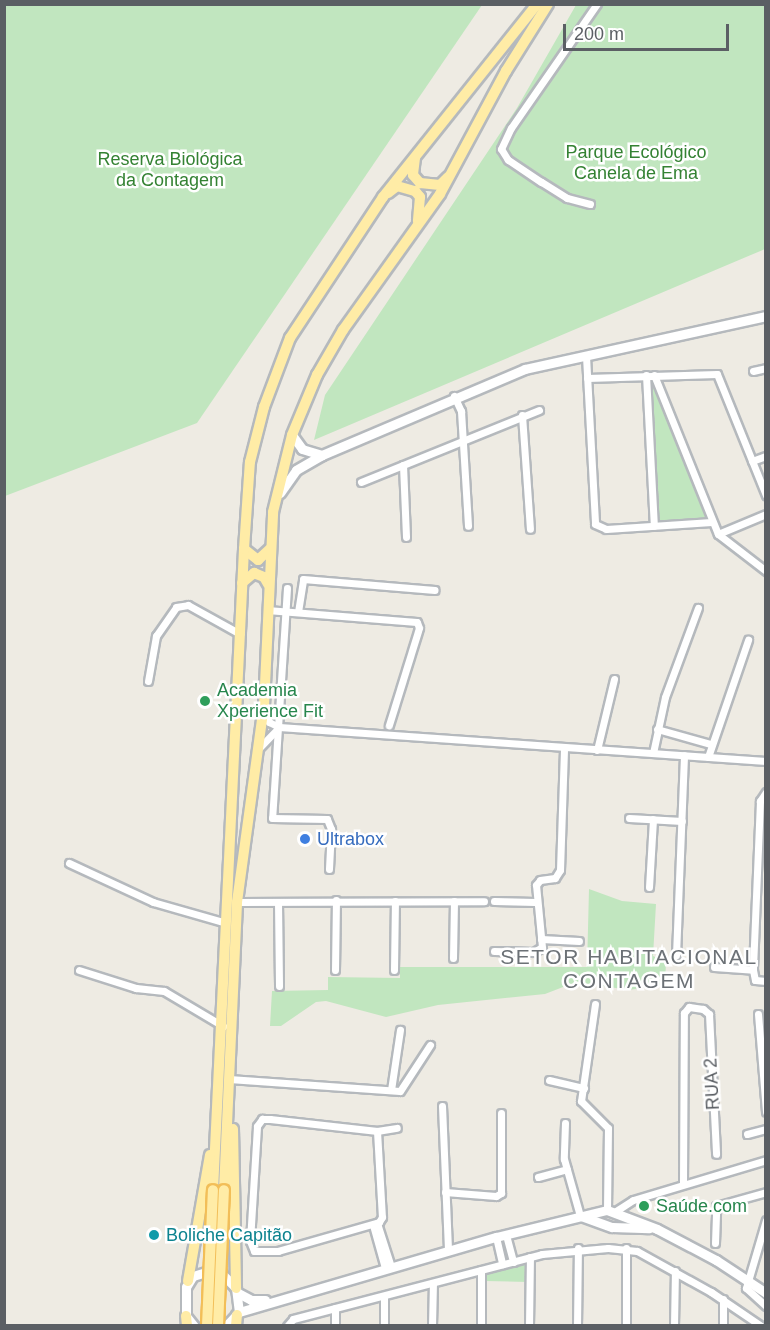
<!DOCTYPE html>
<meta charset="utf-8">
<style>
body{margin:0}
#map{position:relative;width:770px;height:1330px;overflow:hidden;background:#eeebe3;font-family:Arial,sans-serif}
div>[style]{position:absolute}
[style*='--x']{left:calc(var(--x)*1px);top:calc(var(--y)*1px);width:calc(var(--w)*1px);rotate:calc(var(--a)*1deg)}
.green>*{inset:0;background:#c1e6bf}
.roads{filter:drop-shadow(2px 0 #b5b9bd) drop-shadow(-2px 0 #b5b9bd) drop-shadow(0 2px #b5b9bd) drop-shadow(0 -2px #b5b9bd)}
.street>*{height:7px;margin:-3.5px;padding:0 3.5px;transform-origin:3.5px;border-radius:3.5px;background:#fff}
.secondary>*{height:9px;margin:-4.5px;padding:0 4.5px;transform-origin:4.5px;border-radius:4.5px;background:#fff}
.primary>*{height:10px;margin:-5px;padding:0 5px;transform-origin:5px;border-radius:5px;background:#ffeca6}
.bridges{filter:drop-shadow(2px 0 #f2be58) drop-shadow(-2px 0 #f2be58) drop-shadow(0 2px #f2be58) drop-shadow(0 -2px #f2be58)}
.primary-bridge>*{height:10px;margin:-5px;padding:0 5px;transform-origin:5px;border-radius:5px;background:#ffeca6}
.dots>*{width:16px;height:16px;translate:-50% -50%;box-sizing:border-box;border:3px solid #fff;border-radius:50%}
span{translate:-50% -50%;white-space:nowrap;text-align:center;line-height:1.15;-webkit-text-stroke:5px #fff;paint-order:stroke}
.park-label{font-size:18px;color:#348233}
.leisure-label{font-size:18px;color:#27864d}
.left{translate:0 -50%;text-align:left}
.shop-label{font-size:18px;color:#366cbe}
.street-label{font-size:18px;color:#5b5f64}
.culture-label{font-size:18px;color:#0d838f}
.quarter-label{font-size:21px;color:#6c7176;letter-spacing:1.5px}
.frame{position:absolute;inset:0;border:6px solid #5b5f64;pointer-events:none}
.scale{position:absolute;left:563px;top:24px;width:166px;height:27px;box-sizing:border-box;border:3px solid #5b5f64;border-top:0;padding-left:8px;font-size:18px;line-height:21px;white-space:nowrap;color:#5b5f64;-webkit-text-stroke:4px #fff;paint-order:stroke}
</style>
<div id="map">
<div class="green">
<div style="clip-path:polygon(5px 4px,482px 5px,197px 423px,5px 496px)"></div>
<div style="clip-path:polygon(576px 5px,765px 5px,765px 249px,314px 440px,325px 395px,517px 108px)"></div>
<div style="clip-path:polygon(649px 378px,653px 378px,707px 518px,658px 521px)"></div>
<div style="clip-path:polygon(589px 889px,622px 901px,656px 904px,653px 956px,666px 962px,665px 984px,629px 990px,576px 982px,545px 994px,438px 1005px,386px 1017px,326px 1001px,316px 1002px,281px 1026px,270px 1026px,272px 991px,328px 990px,328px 977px,400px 978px,400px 967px,587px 967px)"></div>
<div style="clip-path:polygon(526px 1262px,528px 1282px,485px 1281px,486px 1271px)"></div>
</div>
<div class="roads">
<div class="street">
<div style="--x:590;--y:204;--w:24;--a:-165"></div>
<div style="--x:567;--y:198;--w:31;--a:-148"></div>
<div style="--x:541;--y:182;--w:40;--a:-146"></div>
<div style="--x:508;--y:160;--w:13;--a:-122"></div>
<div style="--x:501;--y:149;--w:23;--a:-65"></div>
<div style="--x:511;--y:128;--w:151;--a:-55.3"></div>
<div style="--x:586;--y:356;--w:168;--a:86.9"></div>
<div style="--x:595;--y:524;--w:12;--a:24"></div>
<div style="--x:606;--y:529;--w:106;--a:-3.8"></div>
<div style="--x:753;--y:371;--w:13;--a:-13"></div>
<div style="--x:646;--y:375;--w:151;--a:87"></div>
<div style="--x:654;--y:375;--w:171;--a:68.1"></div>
<div style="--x:718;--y:534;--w:61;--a:37.6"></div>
<div style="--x:587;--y:378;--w:130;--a:-1.8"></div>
<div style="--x:717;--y:374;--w:131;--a:68"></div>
<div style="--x:454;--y:396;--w:17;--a:65"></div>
<div style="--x:461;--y:411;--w:115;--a:86.5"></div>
<div style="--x:522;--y:415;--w:114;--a:86"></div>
<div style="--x:752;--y:461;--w:15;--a:-20"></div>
<div style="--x:403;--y:465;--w:72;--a:87.6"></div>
<div style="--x:361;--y:482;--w:192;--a:-22"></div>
<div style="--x:718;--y:534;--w:52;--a:-22.6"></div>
<div style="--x:287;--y:588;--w:230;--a:93.7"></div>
<div style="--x:272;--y:818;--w:55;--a:1"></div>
<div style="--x:327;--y:819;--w:11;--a:68"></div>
<div style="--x:331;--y:829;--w:40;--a:92.9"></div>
<div style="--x:267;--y:610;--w:150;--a:4.6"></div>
<div style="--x:417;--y:622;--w:6;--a:72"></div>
<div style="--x:419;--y:628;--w:102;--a:107.2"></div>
<div style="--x:298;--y:612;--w:33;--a:-81"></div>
<div style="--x:303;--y:579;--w:132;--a:4.8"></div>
<div style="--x:148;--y:681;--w:46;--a:-79.9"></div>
<div style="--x:156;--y:636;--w:35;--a:-55"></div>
<div style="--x:176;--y:607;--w:12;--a:-9"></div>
<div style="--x:188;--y:605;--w:60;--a:29.1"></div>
<div style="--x:265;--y:712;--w:11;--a:68"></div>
<div style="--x:269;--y:722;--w:11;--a:27"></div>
<div style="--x:279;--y:727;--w:488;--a:4"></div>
<div style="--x:657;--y:729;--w:55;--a:15.8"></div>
<div style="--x:260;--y:747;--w:28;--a:-46"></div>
<div style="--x:597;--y:750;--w:73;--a:-76.5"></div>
<div style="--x:653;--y:753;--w:57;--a:-77.9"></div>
<div style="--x:665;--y:697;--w:95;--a:-69.7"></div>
<div style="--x:708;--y:757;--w:124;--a:-71.1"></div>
<div style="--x:766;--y:792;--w:11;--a:124"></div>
<div style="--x:760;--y:801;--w:169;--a:92.4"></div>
<div style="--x:753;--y:970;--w:10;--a:79"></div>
<div style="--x:755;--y:980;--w:11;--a:5"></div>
<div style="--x:629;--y:818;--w:53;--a:3.2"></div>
<div style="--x:69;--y:863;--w:93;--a:24.9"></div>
<div style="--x:153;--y:902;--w:76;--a:16"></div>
<div style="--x:649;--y:887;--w:68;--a:-86.6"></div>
<div style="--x:494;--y:901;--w:41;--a:1.4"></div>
<div style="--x:237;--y:902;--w:247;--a:-0.2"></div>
<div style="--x:278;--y:902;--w:84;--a:89.3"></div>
<div style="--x:541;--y:939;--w:38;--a:3"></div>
<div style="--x:494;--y:951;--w:40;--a:1.4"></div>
<div style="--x:534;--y:952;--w:9;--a:-32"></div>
<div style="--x:542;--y:947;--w:62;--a:-95.5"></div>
<div style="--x:536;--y:885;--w:6;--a:-51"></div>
<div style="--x:540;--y:880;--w:15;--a:-8"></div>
<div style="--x:555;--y:878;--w:9;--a:-58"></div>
<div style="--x:560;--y:870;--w:122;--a:-88.1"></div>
<div style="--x:676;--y:955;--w:200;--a:-87.7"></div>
<div style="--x:453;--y:958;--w:57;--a:-89"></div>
<div style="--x:714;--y:967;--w:39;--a:4"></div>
<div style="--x:79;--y:970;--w:60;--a:17.5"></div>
<div style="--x:136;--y:988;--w:28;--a:6"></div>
<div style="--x:164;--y:991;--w:69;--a:30.7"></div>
<div style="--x:335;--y:970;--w:70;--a:-89.2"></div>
<div style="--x:394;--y:970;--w:69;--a:-89.2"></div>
<div style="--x:595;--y:1004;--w:98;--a:98.2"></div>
<div style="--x:581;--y:1101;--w:38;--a:45"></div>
<div style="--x:608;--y:1128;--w:82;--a:90.7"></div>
<div style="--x:758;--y:1014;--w:98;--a:85.3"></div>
<div style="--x:229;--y:1079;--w:171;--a:4"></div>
<div style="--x:400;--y:1091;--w:55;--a:-56.9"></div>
<div style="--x:549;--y:1080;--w:36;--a:13"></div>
<div style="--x:391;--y:1090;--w:61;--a:-81.5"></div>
<div style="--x:442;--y:1106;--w:145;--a:87.6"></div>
<div style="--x:270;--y:1119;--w:108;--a:6.4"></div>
<div style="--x:377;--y:1131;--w:86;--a:86.7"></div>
<div style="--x:382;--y:1217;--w:6;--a:121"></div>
<div style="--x:379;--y:1222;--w:105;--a:164"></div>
<div style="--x:278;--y:1251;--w:24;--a:180"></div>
<div style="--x:254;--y:1251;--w:11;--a:-112"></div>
<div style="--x:250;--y:1241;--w:115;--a:-86.5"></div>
<div style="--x:257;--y:1126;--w:9;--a:-54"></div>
<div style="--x:262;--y:1119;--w:8;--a:0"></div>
<div style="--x:565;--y:1123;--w:36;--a:92"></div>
<div style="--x:564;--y:1159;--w:59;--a:74.3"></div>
<div style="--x:377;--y:1131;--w:20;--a:-9"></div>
<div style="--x:747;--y:1134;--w:20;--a:-15"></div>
<div style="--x:538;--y:1177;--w:30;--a:-15"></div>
<div style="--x:683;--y:1184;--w:171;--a:-89.7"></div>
<div style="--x:684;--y:1013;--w:8;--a:-50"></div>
<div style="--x:689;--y:1007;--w:14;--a:8"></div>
<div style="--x:703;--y:1009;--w:8;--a:40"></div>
<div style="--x:709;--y:1014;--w:140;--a:87.1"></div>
<div style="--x:445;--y:1192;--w:51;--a:4.5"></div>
<div style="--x:496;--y:1196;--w:6;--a:-31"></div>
<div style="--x:501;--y:1193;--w:80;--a:-90"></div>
<div style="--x:616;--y:1211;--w:20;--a:-33"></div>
<div style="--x:633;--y:1200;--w:139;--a:-16.7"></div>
<div style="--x:766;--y:1220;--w:71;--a:106.4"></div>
<div style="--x:746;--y:1288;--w:27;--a:42"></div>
<div style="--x:377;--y:1223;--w:46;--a:72.3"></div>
<div style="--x:373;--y:1225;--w:45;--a:74.4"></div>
<div style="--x:506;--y:1235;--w:28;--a:75"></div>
<div style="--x:496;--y:1237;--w:28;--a:77"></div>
<div style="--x:715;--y:1243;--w:37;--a:-88"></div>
<div style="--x:716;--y:1206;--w:52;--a:-15.6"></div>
<div style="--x:287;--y:1326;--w:9;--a:-49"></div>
<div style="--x:293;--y:1319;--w:257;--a:-14.6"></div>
<div style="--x:542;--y:1254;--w:66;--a:-5.2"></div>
<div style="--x:608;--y:1248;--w:29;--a:6"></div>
<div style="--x:637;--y:1251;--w:85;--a:29"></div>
<div style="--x:711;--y:1292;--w:60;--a:34.2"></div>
<div style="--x:335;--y:1326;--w:18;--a:-90"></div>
<div style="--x:384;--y:1326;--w:30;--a:-90"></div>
<div style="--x:432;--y:1326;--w:43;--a:-88.7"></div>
<div style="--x:481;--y:1326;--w:56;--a:-90"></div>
<div style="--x:529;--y:1326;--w:69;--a:-89.2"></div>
<div style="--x:577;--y:1326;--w:78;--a:-89.3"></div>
<div style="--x:626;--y:1326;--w:78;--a:-90"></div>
<div style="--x:674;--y:1326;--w:55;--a:-89"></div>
<div style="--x:723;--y:1326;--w:27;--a:-90"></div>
</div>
<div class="secondary">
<div style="--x:292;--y:435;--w:17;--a:54"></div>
<div style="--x:302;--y:449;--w:21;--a:17"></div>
<div style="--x:280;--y:493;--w:28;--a:-55"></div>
<div style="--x:296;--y:470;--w:30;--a:-30"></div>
<div style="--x:322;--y:455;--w:220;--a:-23"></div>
<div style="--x:525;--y:369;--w:247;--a:-12.4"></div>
<div style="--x:581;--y:1216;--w:33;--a:20"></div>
<div style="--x:612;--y:1227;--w:37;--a:2"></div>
<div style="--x:238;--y:1293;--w:15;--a:28"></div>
<div style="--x:251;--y:1300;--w:14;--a:0"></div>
<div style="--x:239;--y:1312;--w:268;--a:-16.3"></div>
<div style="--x:496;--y:1237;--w:114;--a:-13.7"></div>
<div style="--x:607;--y:1210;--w:53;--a:20.8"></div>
<div style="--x:657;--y:1229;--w:67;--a:27.7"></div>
<div style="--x:716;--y:1260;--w:60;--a:33.4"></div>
<div style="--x:194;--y:1326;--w:13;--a:-129"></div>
<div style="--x:186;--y:1316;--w:29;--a:-90"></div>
<div style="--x:186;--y:1287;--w:13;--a:-58"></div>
<div style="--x:193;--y:1276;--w:14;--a:-17"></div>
<div style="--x:206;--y:1272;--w:16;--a:7"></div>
<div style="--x:222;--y:1274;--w:20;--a:45"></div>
<div style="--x:236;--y:1288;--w:24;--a:83"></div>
<div style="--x:239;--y:1312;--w:19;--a:133"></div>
</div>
<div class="primary">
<div style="--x:415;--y:158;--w:17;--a:97"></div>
<div style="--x:413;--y:175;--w:11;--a:49"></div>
<div style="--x:420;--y:183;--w:20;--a:6"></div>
<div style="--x:440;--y:185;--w:11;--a:-45"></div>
<div style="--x:388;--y:193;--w:11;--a:-38"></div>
<div style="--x:397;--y:186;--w:19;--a:16"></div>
<div style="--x:415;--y:191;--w:8;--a:50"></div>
<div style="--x:420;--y:197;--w:24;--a:95"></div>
<div style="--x:244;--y:549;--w:18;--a:38"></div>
<div style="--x:258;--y:560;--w:16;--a:-43"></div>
<div style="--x:242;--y:583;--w:16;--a:-40"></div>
<div style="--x:254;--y:573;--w:11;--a:22"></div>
<div style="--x:264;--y:577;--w:8;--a:60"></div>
<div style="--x:233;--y:1129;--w:159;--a:88.9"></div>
<div style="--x:213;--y:1190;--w:642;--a:-87.23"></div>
<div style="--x:244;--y:549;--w:87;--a:-86.1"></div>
<div style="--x:250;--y:462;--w:57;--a:-75.7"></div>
<div style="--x:264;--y:407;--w:74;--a:-69.4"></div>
<div style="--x:290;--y:338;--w:169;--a:-56.6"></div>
<div style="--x:383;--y:197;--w:247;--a:-51.4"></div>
<div style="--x:224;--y:1190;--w:288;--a:-87.4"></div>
<div style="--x:237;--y:902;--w:198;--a:-82.2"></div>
<div style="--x:264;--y:706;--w:194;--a:-87.3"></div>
<div style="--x:273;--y:512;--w:79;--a:-76.1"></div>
<div style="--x:292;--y:435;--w:65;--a:-67.4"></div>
<div style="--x:317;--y:375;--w:52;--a:-60"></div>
<div style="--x:343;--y:330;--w:167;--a:-54.5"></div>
<div style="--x:440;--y:194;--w:140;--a:-61.8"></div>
<div style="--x:506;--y:71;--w:79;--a:-57.9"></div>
<div style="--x:188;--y:1281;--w:128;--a:-80.1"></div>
<div style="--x:186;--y:1316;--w:10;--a:84"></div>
<div style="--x:236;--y:1326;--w:11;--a:-85"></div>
</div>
</div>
<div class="bridges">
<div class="primary-bridge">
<div style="--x:207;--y:1326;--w:136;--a:-87.5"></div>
<div style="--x:218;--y:1326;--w:136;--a:-87.5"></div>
</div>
</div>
<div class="dots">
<div style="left:205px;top:701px;background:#2e9e5b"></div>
<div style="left:305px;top:839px;background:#3f7fe0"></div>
<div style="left:644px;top:1206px;background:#2e9e5b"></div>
<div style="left:154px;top:1235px;background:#0f9aa8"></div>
</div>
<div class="park-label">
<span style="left:636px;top:163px">Parque Ecológico<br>Canela de Ema</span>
<span style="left:170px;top:170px">Reserva Biológica<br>da Contagem</span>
</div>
<div class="leisure-label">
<span class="left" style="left:217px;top:701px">Academia<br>Xperience Fit</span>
<span class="left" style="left:656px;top:1206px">Saúde.com</span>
</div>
<div class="shop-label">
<span class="left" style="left:317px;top:839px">Ultrabox</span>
</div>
<div class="street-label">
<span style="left:712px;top:1084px;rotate:-93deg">RUA 2</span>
</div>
<div class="culture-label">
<span class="left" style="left:166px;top:1235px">Boliche Capitão</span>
</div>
<div class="quarter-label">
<span style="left:629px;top:969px">SETOR HABITACIONAL<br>CONTAGEM</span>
</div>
<div class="frame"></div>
<div class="scale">200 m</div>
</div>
